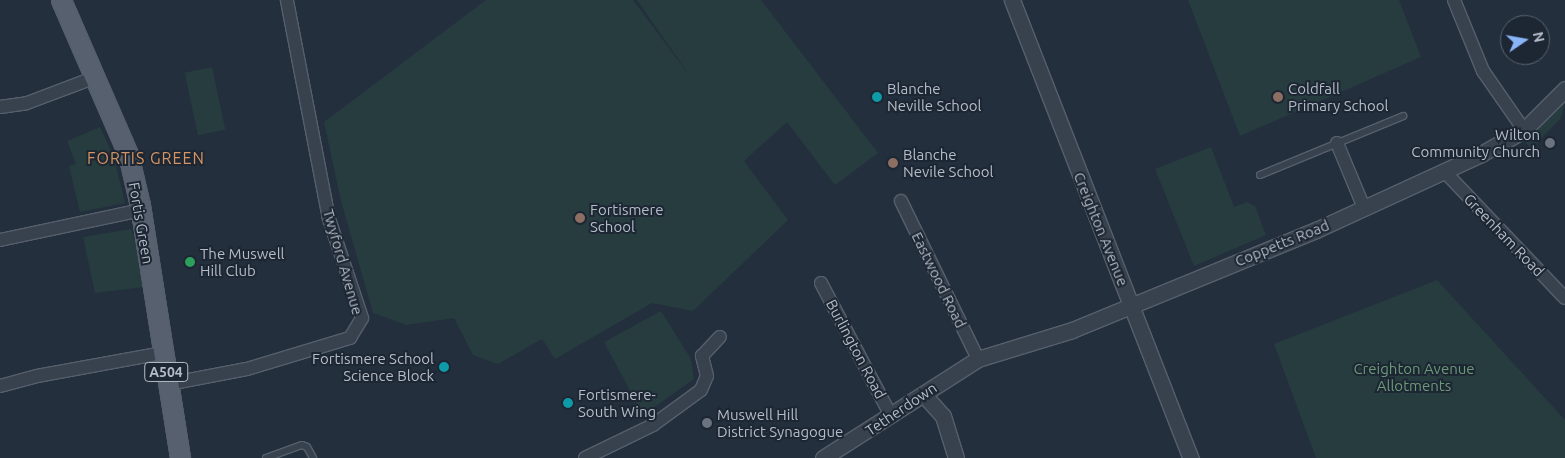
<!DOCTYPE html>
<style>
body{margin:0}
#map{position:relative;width:1565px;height:458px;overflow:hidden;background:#242f3e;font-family:Ubuntu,sans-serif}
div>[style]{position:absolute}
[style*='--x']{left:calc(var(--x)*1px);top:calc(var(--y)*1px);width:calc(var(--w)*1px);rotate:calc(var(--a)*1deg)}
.green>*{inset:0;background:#263c3f;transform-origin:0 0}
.roads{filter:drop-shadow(1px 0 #565f6c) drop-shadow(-1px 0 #565f6c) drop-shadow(0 1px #565f6c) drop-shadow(0 -1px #565f6c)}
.service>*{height:6px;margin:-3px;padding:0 3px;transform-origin:3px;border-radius:3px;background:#38414e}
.minor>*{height:12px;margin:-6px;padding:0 6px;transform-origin:6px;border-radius:6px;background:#38414e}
.tertiary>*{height:15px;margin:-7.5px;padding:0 7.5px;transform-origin:7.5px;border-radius:7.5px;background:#38414e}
.primary>*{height:19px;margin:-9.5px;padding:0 9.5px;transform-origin:9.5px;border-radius:9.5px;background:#56606e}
.dots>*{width:14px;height:14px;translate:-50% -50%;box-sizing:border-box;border:2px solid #1d2633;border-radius:50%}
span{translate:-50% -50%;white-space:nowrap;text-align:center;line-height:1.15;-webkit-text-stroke:4px #1d2633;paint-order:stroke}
.shield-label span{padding:1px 4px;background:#1d2633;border:1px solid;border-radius:4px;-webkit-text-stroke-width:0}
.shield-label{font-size:14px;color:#b4bcc9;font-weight:700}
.poi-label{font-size:15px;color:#b4bcc9}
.left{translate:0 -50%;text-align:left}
.right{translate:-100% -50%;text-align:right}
.street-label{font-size:15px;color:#b4bcc9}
.park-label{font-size:15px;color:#6b9a76}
.neighbourhood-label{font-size:16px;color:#d59563;letter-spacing:1px}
.north{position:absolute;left:1500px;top:15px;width:50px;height:50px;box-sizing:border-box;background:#1d2633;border:1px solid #59626f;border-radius:50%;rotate:78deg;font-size:14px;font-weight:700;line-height:20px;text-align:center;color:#b4bcc9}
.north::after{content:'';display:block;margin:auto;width:18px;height:22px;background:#8ab4f8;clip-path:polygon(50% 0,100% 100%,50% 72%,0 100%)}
</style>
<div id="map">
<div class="green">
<div style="clip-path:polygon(486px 0,633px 0,692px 79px,637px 0,761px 0,878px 153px,835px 185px,787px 122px,744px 161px,788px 220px,693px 311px,652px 303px,555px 359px,542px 339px,498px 364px,473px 355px,454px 318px,406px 325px,373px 313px,341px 201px,324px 122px)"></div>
<div style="clip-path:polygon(1188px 0,1399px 0,1421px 57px,1240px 136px)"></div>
<div style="left:212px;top:67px;width:64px;height:28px;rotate:78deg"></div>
<div style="clip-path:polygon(1565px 102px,1561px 118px,1531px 149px,1524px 140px)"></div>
<div style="clip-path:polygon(100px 127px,114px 157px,125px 203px,80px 212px,69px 166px,76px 164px,67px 141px)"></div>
<div style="clip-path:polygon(1211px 147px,1234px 207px,1247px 202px,1255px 206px,1266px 235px,1194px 266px,1155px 169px)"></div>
<div style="clip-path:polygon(131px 229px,152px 286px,95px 293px,83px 237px)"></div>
<div style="clip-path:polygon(1437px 280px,1565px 420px,1565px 458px,1316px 458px,1274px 344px)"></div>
<div style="clip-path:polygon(661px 311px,691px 359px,694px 379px,643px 415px,604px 342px)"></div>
</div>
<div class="roads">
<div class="service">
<div style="--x:1260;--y:175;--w:155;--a:-22.4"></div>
<div style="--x:266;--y:458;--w:38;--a:-20"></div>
<div style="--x:302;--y:445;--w:5;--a:22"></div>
<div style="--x:307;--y:447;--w:13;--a:61"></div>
</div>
<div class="minor">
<div style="--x:1454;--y:0;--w:77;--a:67.8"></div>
<div style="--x:1483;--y:71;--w:72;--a:55.2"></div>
<div style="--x:0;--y:107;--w:27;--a:-8"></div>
<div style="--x:27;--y:103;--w:74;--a:-20.6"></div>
<div style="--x:1337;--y:143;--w:70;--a:67.4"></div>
<div style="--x:1444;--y:171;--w:175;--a:46.4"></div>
<div style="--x:901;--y:201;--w:176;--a:64"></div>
<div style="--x:0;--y:240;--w:144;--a:-12"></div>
<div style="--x:821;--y:283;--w:150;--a:62.2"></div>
<div style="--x:168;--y:384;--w:80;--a:-10.8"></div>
<div style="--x:247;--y:369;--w:108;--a:-16.8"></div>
<div style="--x:350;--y:338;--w:23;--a:-59"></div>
<div style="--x:362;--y:318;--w:104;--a:-108.4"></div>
<div style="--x:329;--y:219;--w:223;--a:-100.9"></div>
<div style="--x:0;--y:386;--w:38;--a:-15"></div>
<div style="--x:37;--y:376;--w:127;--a:-10.4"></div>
<div style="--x:585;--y:458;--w:76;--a:-25.9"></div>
<div style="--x:653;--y:425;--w:59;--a:-36.1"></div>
<div style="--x:701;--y:390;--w:15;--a:-67"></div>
<div style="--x:707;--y:376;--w:21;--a:-104"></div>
<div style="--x:702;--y:356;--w:26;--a:-47"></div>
</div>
<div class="tertiary">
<div style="--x:1012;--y:0;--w:492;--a:68.7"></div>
<div style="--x:924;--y:395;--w:28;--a:48"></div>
<div style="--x:943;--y:416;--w:44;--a:72.8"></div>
<div style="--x:823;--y:458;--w:184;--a:-32.6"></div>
<div style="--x:978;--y:359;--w:98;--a:-17.1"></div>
<div style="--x:1072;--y:330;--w:264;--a:-22.3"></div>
<div style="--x:1316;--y:230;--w:182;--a:-24.7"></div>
<div style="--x:1481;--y:154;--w:49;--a:-29.2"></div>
<div style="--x:1524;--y:130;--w:58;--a:-45"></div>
</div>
<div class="primary">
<div style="--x:61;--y:0;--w:168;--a:66.5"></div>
<div style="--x:128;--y:154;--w:52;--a:76.8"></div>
<div style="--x:140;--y:205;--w:256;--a:81"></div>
</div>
</div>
<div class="dots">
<div style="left:877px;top:97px;background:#0f9aa8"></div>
<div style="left:1278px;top:97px;background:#8d6e63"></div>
<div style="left:1550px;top:143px;background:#6b7280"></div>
<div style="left:893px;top:163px;background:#8d6e63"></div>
<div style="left:580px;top:218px;background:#8d6e63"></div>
<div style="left:190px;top:262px;background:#2e9e5b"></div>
<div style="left:444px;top:367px;background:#0f9aa8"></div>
<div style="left:568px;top:403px;background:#0f9aa8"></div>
<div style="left:707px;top:423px;background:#6b7280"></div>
</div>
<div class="shield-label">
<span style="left:166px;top:372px">A504</span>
</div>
<div class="poi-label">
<span class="left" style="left:887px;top:97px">Blanche<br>Neville School</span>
<span class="left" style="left:1288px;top:97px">Coldfall<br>Primary School</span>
<span class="right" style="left:1540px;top:143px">Wilton<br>Community Church</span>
<span class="left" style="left:903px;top:163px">Blanche<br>Nevile School</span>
<span class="left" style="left:590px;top:218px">Fortismere<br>School</span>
<span class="left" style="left:200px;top:262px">The Muswell<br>Hill Club</span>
<span class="right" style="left:434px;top:367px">Fortismere School<br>Science Block</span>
<span class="left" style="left:578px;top:403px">Fortismere-<br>South Wing</span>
<span class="left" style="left:717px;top:423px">Muswell Hill<br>District Synagogue</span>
</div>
<div class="street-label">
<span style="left:141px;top:223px;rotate:80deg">Fortis Green</span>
<span style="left:1101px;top:229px;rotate:68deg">Creighton Avenue</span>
<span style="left:1504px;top:235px;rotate:46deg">Greenham Road</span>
<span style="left:1282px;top:243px;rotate:-22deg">Coppetts Road</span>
<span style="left:343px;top:262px;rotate:74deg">Twyford Avenue</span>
<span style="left:939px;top:280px;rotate:64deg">Eastwood Road</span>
<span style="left:856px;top:349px;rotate:62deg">Burlington Road</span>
<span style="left:901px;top:409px;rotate:-34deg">Tetherdown</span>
</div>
<div class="park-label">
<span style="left:1414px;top:377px">Creighton Avenue<br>Allotments</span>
</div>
<div class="neighbourhood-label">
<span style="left:146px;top:158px">FORTIS GREEN</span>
</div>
<div class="north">N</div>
</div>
